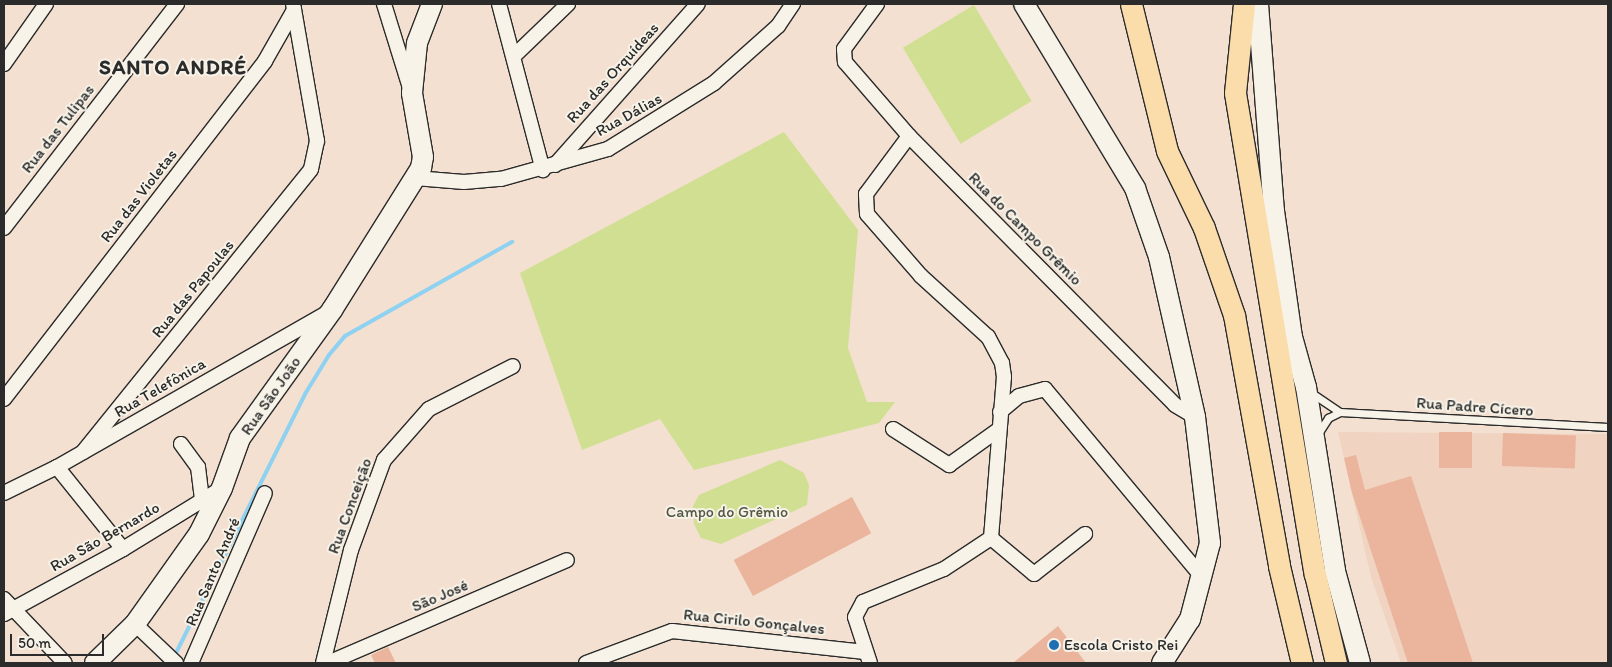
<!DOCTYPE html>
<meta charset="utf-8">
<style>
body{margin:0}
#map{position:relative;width:1612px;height:667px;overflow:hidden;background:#f3e0d1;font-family:Itim,sans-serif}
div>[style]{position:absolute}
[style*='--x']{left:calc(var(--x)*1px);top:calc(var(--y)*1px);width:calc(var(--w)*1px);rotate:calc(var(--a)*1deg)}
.built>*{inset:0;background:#f0d3c1}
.green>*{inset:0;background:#d1df92;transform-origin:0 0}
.stream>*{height:4px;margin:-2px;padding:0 2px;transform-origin:2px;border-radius:2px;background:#8fd1f0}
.building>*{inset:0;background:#eab59c;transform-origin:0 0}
.roads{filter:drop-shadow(1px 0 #2b2b2b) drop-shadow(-1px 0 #2b2b2b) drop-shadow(0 1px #2b2b2b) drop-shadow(0 -1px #2b2b2b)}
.lane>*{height:7px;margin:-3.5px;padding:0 3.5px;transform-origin:3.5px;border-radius:3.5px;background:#f7f3e8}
.street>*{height:14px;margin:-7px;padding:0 7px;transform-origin:7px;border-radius:7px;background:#f7f3e8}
.secondary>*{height:20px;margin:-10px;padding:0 10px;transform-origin:10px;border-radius:10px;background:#f7f3e8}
.primary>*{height:21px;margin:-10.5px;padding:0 10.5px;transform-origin:10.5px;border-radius:10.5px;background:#fbdcab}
.dots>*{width:14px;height:14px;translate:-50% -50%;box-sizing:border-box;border:2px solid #f7f3e8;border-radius:50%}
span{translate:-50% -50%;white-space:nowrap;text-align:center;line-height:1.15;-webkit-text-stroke:4px #f7f3e8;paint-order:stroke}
.street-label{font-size:16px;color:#2b2b2b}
.park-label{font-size:16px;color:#545845}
.poi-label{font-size:16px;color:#2b2b2b}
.left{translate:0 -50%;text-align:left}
.district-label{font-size:21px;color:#2b2b2b;font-weight:700;letter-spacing:1px}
.frame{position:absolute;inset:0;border:5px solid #2b2b2b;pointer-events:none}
.scale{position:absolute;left:10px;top:634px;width:94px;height:22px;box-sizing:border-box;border:2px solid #2b2b2b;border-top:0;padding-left:6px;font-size:15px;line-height:18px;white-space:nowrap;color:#2b2b2b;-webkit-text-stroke:4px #f7f3e8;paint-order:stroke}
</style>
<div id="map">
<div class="built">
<div style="clip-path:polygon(1338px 432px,1608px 434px,1608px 663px,1401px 663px,1371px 577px)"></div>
</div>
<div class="green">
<div style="left:974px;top:5px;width:112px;height:83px;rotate:59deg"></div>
<div style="clip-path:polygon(784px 132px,858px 230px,848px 348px,867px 402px,895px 402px,879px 423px,694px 470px,660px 419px,582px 450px,520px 273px)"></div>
<div style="clip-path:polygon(780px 460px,804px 473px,809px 485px,807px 505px,721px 544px,701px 538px,694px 524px,693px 506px,699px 495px)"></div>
</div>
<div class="stream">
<div style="--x:174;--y:657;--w:294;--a:-63.5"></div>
<div style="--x:305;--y:394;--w:46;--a:-58.4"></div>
<div style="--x:329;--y:355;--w:25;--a:-50"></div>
<div style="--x:345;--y:336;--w:192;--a:-29.4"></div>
</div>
<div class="building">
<div style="left:1439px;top:432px;width:33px;height:36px"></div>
<div style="left:1503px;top:433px;width:73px;height:33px;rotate:2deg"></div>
<div style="clip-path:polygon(1356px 455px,1365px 490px,1411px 476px,1473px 663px,1408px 663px,1352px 493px,1344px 458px)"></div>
<div style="left:852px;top:497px;width:41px;height:134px;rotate:62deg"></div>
<div style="clip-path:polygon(1058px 626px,1086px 663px,1013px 663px)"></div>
<div style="clip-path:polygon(388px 647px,396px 663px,375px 663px,371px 655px)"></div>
</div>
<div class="roads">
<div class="lane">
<div style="--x:1313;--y:394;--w:32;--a:34"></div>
<div style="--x:1340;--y:412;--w:268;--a:3.2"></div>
<div style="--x:1319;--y:432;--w:17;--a:-57"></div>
<div style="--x:1328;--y:418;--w:13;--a:-27"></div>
</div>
<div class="street">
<div style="--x:384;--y:4;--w:88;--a:72.8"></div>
<div style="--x:499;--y:4;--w:172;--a:75.2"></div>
<div style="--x:877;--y:4;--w:56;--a:126.3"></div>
<div style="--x:844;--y:49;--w:13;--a:86"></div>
<div style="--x:845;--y:62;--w:98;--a:49.1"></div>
<div style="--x:909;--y:136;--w:378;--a:45.3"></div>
<div style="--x:1175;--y:405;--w:23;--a:31"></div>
<div style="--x:514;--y:56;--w:75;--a:-43.9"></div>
<div style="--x:4;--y:64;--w:73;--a:-55"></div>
<div style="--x:555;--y:165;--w:215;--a:-48.4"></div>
<div style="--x:415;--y:178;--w:49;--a:4.7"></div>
<div style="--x:464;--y:182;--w:37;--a:-5"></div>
<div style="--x:501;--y:179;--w:111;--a:-15.7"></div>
<div style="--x:608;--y:149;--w:125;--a:-31.9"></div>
<div style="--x:714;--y:83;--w:86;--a:-41.7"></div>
<div style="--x:778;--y:26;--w:27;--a:-56"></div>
<div style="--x:4;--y:228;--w:283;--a:-52.3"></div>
<div style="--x:4;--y:399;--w:427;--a:-52.3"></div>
<div style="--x:265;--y:61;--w:59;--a:-60.4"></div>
<div style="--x:1000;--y:412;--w:25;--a:-40"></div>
<div style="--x:1019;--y:396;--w:27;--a:-15"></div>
<div style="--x:1045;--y:389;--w:245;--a:50.1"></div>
<div style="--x:893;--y:429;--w:67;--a:32.7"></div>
<div style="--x:949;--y:465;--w:60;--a:-35.5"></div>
<div style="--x:181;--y:444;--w:29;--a:54"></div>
<div style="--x:198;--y:467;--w:32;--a:83"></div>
<div style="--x:83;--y:452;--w:363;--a:-51.1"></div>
<div style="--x:311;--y:169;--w:29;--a:-78"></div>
<div style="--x:317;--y:141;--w:139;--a:-99.9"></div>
<div style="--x:57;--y:467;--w:105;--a:51.2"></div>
<div style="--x:4;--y:493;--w:59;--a:-26.1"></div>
<div style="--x:57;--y:467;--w:311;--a:-29.7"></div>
<div style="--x:991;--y:538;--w:56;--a:39.9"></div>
<div style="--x:1034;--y:574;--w:65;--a:-38.1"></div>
<div style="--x:4;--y:599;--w:88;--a:46.4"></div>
<div style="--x:4;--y:614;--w:136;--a:-28.6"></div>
<div style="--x:123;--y:549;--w:116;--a:-31.6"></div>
<div style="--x:135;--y:624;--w:57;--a:43.6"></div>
<div style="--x:191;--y:663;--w:185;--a:-66.5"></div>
<div style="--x:323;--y:663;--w:116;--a:-76.1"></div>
<div style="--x:351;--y:550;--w:96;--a:-69.9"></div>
<div style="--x:384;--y:460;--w:68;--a:-48.6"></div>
<div style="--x:429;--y:409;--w:94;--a:-27.1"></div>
<div style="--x:328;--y:663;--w:260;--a:-23.3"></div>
<div style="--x:586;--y:663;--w:92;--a:-20.4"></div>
<div style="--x:672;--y:631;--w:194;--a:6.2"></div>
<div style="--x:870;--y:663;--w:48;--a:-108.1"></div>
<div style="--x:855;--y:617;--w:17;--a:-62"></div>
<div style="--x:863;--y:602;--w:87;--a:-22.2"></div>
<div style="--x:944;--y:569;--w:56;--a:-33.4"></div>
<div style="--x:991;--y:538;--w:162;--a:-85.4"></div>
<div style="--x:1004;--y:377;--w:14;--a:-98"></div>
<div style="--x:1002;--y:363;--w:30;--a:-118"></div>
<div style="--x:988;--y:337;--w:91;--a:-137.7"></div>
<div style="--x:921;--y:276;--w:82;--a:-131.1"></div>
<div style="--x:867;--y:214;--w:20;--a:-93"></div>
<div style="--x:866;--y:194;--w:72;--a:-53.4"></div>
</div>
<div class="secondary">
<div style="--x:1024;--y:4;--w:215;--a:58.9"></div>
<div style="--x:1135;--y:188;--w:73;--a:70.8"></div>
<div style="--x:1159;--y:257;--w:164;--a:77.3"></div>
<div style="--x:1195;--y:417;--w:127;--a:83.2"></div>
<div style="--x:1210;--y:543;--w:79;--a:104.7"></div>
<div style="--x:1190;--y:619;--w:52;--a:122.5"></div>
<div style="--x:1258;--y:4;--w:208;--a:85.6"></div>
<div style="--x:1274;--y:211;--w:127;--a:81.9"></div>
<div style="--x:1292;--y:337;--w:52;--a:74.4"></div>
<div style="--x:1306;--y:387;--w:186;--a:81"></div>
<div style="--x:1335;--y:571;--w:95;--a:74.8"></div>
<div style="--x:95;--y:663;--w:56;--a:-44.3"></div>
<div style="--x:135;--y:624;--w:110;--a:-54.6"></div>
<div style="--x:199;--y:534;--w:51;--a:-63.4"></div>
<div style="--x:222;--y:488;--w:53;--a:-70.2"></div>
<div style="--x:240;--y:438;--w:158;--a:-54.3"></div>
<div style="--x:332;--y:310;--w:168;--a:-57.9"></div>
<div style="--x:421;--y:168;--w:11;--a:-80"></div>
<div style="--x:423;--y:157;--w:65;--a:-99.8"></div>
<div style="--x:412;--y:93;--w:50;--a:-84.3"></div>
<div style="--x:417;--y:43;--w:42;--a:-69"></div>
</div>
<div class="primary">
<div style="--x:1131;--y:4;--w:151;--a:76.2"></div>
<div style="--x:1167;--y:151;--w:85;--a:64.3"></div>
<div style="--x:1204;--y:228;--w:92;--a:71"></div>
<div style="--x:1234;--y:315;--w:255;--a:79.8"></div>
<div style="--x:1279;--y:566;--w:100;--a:76.7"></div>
<div style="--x:1244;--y:4;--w:89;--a:95.8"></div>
<div style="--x:1235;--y:93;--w:488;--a:80.6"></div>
<div style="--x:1315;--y:574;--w:91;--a:76.7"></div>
</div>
</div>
<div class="dots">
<div style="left:1054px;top:645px;background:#1f6fb2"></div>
</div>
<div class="street-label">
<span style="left:613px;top:73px;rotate:-48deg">Rua das Orquídeas</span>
<span style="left:629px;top:115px;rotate:-29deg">Rua Dálias</span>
<span style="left:58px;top:129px;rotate:-52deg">Rua das Tulipas</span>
<span style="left:139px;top:196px;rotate:-52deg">Rua das Violetas</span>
<span style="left:1025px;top:229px;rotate:45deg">Rua do Campo Grêmio</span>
<span style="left:193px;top:289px;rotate:-51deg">Rua das Papoulas</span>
<span style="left:160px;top:388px;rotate:-30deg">Rua Telefônica</span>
<span style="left:271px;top:396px;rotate:-55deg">Rua São João</span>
<span style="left:1475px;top:407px;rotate:4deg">Rua Padre Cícero</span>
<span style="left:350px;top:506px;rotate:-70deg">Rua Conceição</span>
<span style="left:105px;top:537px;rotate:-30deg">Rua São Bernardo</span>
<span style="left:213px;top:572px;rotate:-67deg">Rua Santo André</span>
<span style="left:440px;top:596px;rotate:-23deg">São José</span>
<span style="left:754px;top:622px;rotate:6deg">Rua Cirilo Gonçalves</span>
</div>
<div class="park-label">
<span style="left:727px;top:512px">Campo do Grêmio</span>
</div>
<div class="poi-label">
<span class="left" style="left:1064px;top:645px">Escola Cristo Rei</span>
</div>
<div class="district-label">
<span style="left:173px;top:67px">SANTO ANDRÉ</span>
</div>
<div class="frame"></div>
<div class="scale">50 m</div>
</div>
